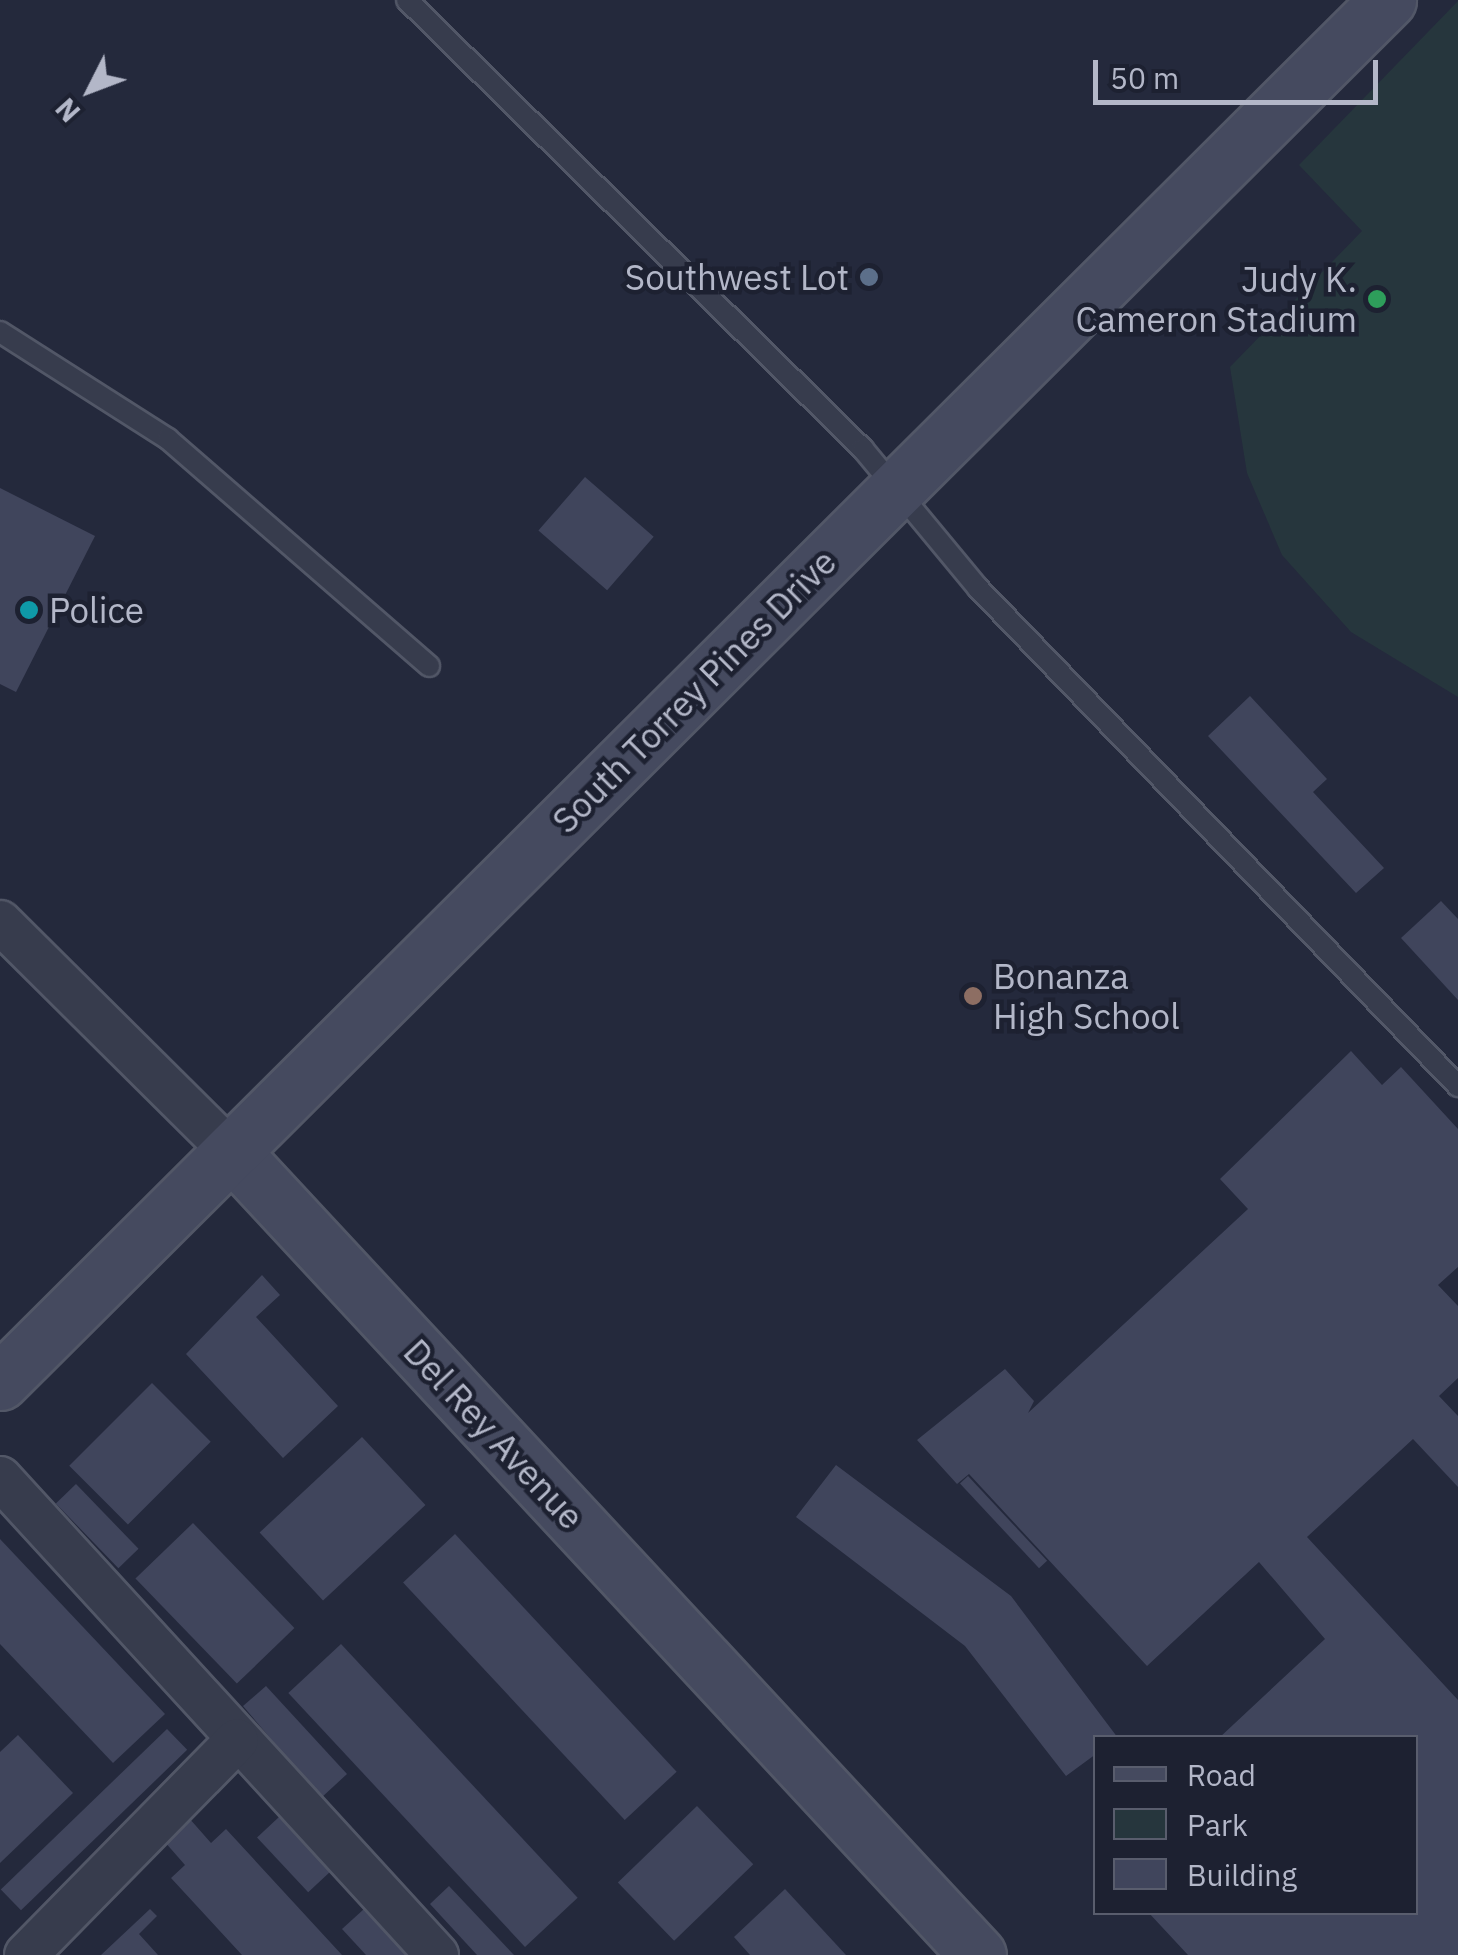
<!DOCTYPE html>
<style>
body{margin:0}
#map{position:relative;width:1458px;height:1955px;overflow:hidden;background:#24293c;font-family:"IBM Plex Sans",sans-serif}
div>[style]{position:absolute}
[style*='--x']{left:calc(var(--x)*1px);top:calc(var(--y)*1px);width:calc(var(--w)*1px);rotate:calc(var(--a)*1deg)}
.green>*{inset:0;background:#26363d}
.building>*{inset:0;background:#40455c;transform-origin:0 0}
.roads{filter:drop-shadow(2px 0 #525767) drop-shadow(-2px 0 #525767) drop-shadow(0 2px #525767) drop-shadow(0 -2px #525767)}
.lane>*{height:20px;margin:-10px;padding:0 10px;transform-origin:10px;border-radius:10px;background:#373c4d}
.street>*{height:42px;margin:-21px;padding:0 21px;transform-origin:21px;border-radius:21px;background:#373c4d}
.secondary>*{height:55px;margin:-27.5px;padding:0 27.5px;transform-origin:27.5px;border-radius:27.5px;background:#454a5f}
.dots>*{width:28px;height:28px;translate:-50% -50%;box-sizing:border-box;border:5px solid #1d2131;border-radius:50%}
span{translate:-50% -50%;white-space:nowrap;text-align:center;line-height:1.15;-webkit-text-stroke:9px #1d2131;paint-order:stroke}
.poi-label{font-size:35px;color:#b3b7c8}
.right{translate:-100% -50%;text-align:right}
.left{translate:0 -50%;text-align:left}
.street-label{font-size:35px;color:#b3b7c8}
.legend{position:absolute;left:1093px;top:1735px;width:325px;height:180px;box-sizing:border-box;background:#1d2131;border:2px solid #595d6d;margin:0;padding:12px 18px;list-style:none;font-size:30px;color:#b3b7c8}
.legend li{display:flex;align-items:center;gap:20px;height:50px}
.legend b{width:50px;border:2px solid #595d6d}
.north{position:absolute;left:40px;top:40px;width:100px;height:100px;-webkit-text-stroke:8px #1d2131;paint-order:stroke;rotate:228deg;font-size:28px;font-weight:700;line-height:40px;text-align:center;color:#b3b7c8}
.north::after{content:'';display:block;margin:auto;width:35px;height:45px;background:#b3b7c8;clip-path:polygon(50% 0,100% 100%,50% 72%,0 100%)}
.scale{position:absolute;left:1093px;top:60px;width:285px;height:45px;box-sizing:border-box;border:5px solid #b3b7c8;border-top:0;padding-left:12px;font-size:30px;line-height:35px;white-space:nowrap;color:#b3b7c8;-webkit-text-stroke:8px #1d2131;paint-order:stroke}
</style>
<div id="map">
<div class="green">
<div style="clip-path:polygon(1458px 1px,1458px 697px,1351px 632px,1282px 555px,1247px 473px,1230px 367px,1362px 231px,1299px 165px)"></div>
</div>
<div class="building">
<div style="left:585px;top:477px;width:91px;height:71px;rotate:41deg"></div>
<div style="clip-path:polygon(0 488px,95px 536px,16px 692px,0 684px)"></div>
<div style="clip-path:polygon(1250px 696px,1327px 779px,1313px 792px,1384px 868px,1356px 893px,1208px 736px)"></div>
<div style="clip-path:polygon(1441px 901px,1458px 919px,1458px 1000px,1401px 938px)"></div>
<div style="clip-path:polygon(1351px 1051px,1382px 1085px,1401px 1067px,1458px 1129px,1458px 1267px,1438px 1285px,1458px 1306px,1458px 1378px,1439px 1396px,1458px 1416px,1458px 1487px,1413px 1439px,1307px 1537px,1458px 1700px,1458px 1955px,1188px 1955px,1148px 1912px,1416px 1912px,1416px 1738px,1219px 1738px,1325px 1639px,1259px 1562px,1147px 1666px,969px 1474px,957px 1484px,917px 1440px,1005px 1369px,1034px 1401px,1028px 1413px,1248px 1209px,1220px 1179px)"></div>
<div style="clip-path:polygon(262px 1275px,280px 1295px,256px 1317px,338px 1406px,283px 1458px,186px 1354px)"></div>
<div style="left:152px;top:1383px;width:83px;height:117px;rotate:45deg"></div>
<div style="left:362px;top:1437px;width:93px;height:140px;rotate:47deg"></div>
<div style="clip-path:polygon(836px 1465px,1011px 1596px,1118px 1738px,1096px 1738px,1096px 1754px,1066px 1776px,965px 1646px,796px 1517px)"></div>
<div style="left:968px;top:1476px;width:116px;height:11px;rotate:47deg"></div>
<div style="left:76px;top:1484px;width:90px;height:28px;rotate:46deg"></div>
<div style="left:193px;top:1523px;width:146px;height:80px;rotate:46deg"></div>
<div style="left:455px;top:1534px;width:325px;height:71px;rotate:47deg"></div>
<div style="clip-path:polygon(0 1539px,165px 1714px,113px 1763px,0 1644px)"></div>
<div style="left:341px;top:1644px;width:347px;height:72px;rotate:47deg"></div>
<div style="clip-path:polygon(266px 1686px,347px 1774px,321px 1798px,243px 1706px)"></div>
<div style="left:167px;top:1729px;width:29px;height:231px;rotate:46deg"></div>
<div style="clip-path:polygon(18px 1735px,73px 1793px,0 1863px,0 1752px)"></div>
<div style="left:697px;top:1806px;width:81px;height:110px;rotate:46deg"></div>
<div style="left:279px;top:1817px;width:75px;height:30px;rotate:47deg"></div>
<div style="clip-path:polygon(189px 1818px,211px 1843px,226px 1829px,342px 1955px,242px 1955px,171px 1878px,185px 1865px,164px 1841px)"></div>
<div style="clip-path:polygon(449px 1886px,514px 1955px,477px 1955px,430px 1904px)"></div>
<div style="clip-path:polygon(785px 1889px,846px 1955px,750px 1955px,734px 1937px)"></div>
<div style="clip-path:polygon(150px 1909px,157px 1916px,139px 1934px,158px 1955px,101px 1955px)"></div>
<div style="clip-path:polygon(364px 1909px,407px 1955px,366px 1955px,342px 1929px)"></div>
</div>
<div class="roads">
<div class="lane">
<div style="--x:407;--y:0;--w:640;--a:44.56"></div>
<div style="--x:863;--y:449;--w:180;--a:50.4"></div>
<div style="--x:978;--y:588;--w:692;--a:46.05"></div>
<div style="--x:0;--y:332;--w:199;--a:32.5"></div>
<div style="--x:168;--y:439;--w:346;--a:41"></div>
</div>
<div class="street">
<div style="--x:0;--y:922;--w:327;--a:44.8"></div>
<div style="--x:0;--y:1478;--w:647;--a:47.51"></div>
<div style="--x:26;--y:1955;--w:301;--a:-45.5"></div>
</div>
<div class="secondary">
<div style="--x:232;--y:1152;--w:1096;--a:47.11"></div>
<div style="--x:0;--y:1382;--w:1959;--a:-44.88"></div>
</div>
</div>
<div class="dots">
<div style="left:869px;top:277px;background:#5c6f8a"></div>
<div style="left:1377px;top:299px;background:#2e9e5b"></div>
<div style="left:29px;top:610px;background:#0f9aa8"></div>
<div style="left:973px;top:996px;background:#8d6e63"></div>
</div>
<div class="poi-label">
<span class="right" style="left:849px;top:277px">Southwest Lot</span>
<span class="right" style="left:1357px;top:299px">Judy K.<br>Cameron Stadium</span>
<span class="left" style="left:49px;top:610px">Police</span>
<span class="left" style="left:993px;top:996px">Bonanza<br>High School</span>
</div>
<div class="street-label">
<span style="left:694px;top:691px;rotate:-45deg">South Torrey Pines Drive</span>
<span style="left:494px;top:1434px;rotate:47deg">Del Rey Avenue</span>
</div>
<ul class="legend">
<li><b style="height:12px;background:#454a5f"></b>Road</li>
<li><b style="height:28px;background:#26363d"></b>Park</li>
<li><b style="height:28px;background:#40455c"></b>Building</li>
</ul>
<div class="north">N</div>
<div class="scale">50 m</div>
</div>
